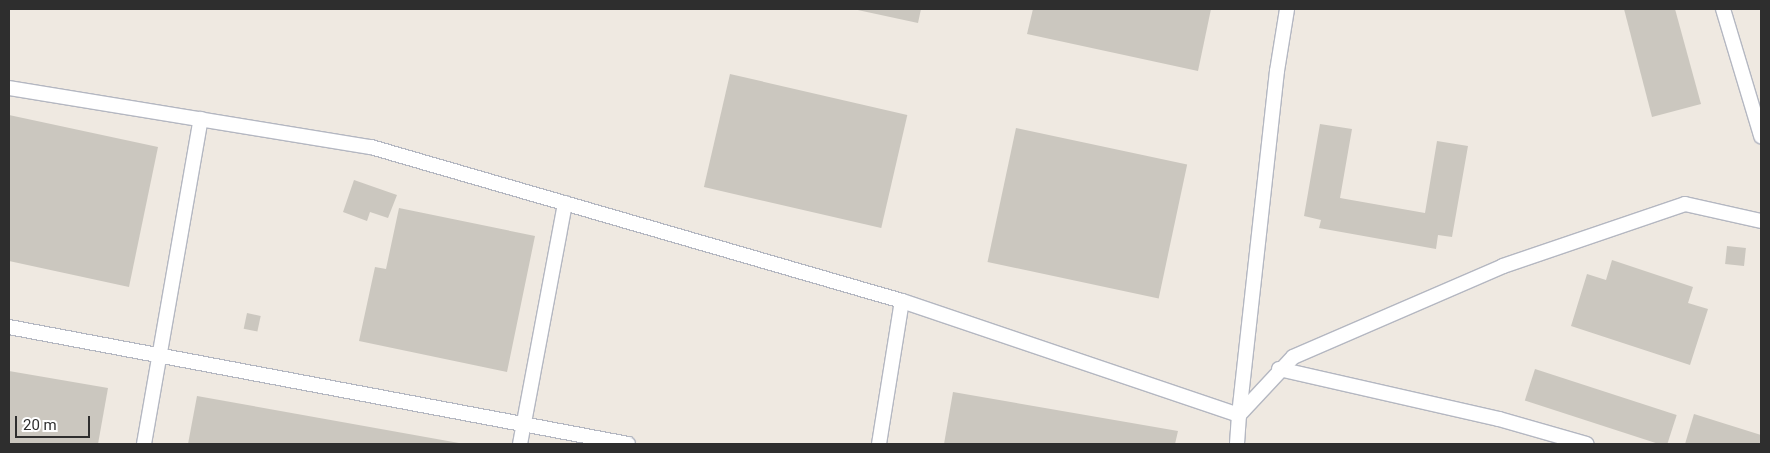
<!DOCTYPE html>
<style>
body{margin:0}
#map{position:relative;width:1770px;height:453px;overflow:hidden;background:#efe9e1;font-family:Roboto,sans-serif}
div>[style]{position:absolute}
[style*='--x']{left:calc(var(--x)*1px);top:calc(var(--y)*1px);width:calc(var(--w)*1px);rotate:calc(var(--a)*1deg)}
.building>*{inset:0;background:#cbc7bf;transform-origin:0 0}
.roads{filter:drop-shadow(1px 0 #b4b7c1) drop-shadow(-1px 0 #b4b7c1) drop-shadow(0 1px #b4b7c1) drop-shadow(0 -1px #b4b7c1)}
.service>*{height:14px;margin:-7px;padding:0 7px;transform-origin:7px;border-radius:7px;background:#fff}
span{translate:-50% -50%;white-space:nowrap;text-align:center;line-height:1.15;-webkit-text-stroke:4px #fff;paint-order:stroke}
.frame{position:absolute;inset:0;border:10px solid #2e2e2e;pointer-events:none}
.scale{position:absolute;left:15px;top:416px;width:75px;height:22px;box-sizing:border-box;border:2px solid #2e2e2e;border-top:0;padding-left:6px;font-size:15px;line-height:18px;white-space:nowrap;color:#2e2e2e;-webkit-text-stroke:4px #fff;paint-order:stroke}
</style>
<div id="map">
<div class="building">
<div style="clip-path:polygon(853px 9px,921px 9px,918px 23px)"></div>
<div style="clip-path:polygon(1033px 9px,1211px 9px,1198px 71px,1027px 34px)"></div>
<div style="clip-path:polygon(1624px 9px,1675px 9px,1701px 104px,1652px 117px)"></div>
<div style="left:730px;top:74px;width:182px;height:116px;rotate:13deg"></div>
<div style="clip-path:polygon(9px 115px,158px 147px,129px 287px,9px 261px)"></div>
<div style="clip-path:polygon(1320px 124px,1352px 129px,1340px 198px,1425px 213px,1437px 141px,1468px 146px,1452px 237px,1438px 235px,1436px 249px,1319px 228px,1321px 220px,1304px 216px)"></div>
<div style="left:1016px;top:128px;width:175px;height:137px;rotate:12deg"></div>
<div style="clip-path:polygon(354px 180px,397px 195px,388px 218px,370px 212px,367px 221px,343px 212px)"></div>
<div style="clip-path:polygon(399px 208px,535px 236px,507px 372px,359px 341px,375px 267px,386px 269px)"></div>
<div style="left:1727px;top:246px;width:19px;height:18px;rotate:6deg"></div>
<div style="clip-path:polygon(1612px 260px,1693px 287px,1688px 303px,1708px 309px,1690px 365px,1571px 326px,1587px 274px,1606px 280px)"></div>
<div style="left:247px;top:313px;width:14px;height:16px;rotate:12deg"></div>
<div style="left:1535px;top:369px;width:149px;height:33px;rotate:18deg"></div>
<div style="clip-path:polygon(9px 371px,108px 388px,98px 444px,9px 444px)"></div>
<div style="clip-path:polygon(953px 392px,1178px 431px,1175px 444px,944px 444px)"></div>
<div style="clip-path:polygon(197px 396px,459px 443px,459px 444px,188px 444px)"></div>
<div style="clip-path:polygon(1694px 414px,1761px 435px,1761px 444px,1685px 444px)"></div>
</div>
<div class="roads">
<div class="service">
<div style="--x:1723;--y:9;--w:133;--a:73.3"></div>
<div style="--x:9;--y:88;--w:367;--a:9.3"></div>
<div style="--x:371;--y:147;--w:553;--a:16.17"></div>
<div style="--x:902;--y:301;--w:356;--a:18.7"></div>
<div style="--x:1239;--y:415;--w:29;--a:94"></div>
<div style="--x:9;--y:327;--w:630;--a:10.7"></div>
<div style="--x:1279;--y:369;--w:226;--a:12.8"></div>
<div style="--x:1499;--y:419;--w:91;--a:15.9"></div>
<div style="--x:1239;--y:415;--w:79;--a:-47"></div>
<div style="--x:1293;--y:357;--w:229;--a:-23.4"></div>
<div style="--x:1503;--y:266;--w:192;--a:-18.8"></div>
<div style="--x:1685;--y:204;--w:78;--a:12.6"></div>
<div style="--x:1239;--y:415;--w:346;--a:-83.7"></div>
<div style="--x:1277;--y:71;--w:63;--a:-80.8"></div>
<div style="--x:144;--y:444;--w:330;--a:-80.1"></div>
<div style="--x:520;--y:444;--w:245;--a:-79.4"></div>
<div style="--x:879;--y:444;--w:145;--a:-80.9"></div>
</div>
</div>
<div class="frame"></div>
<div class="scale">20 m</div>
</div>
